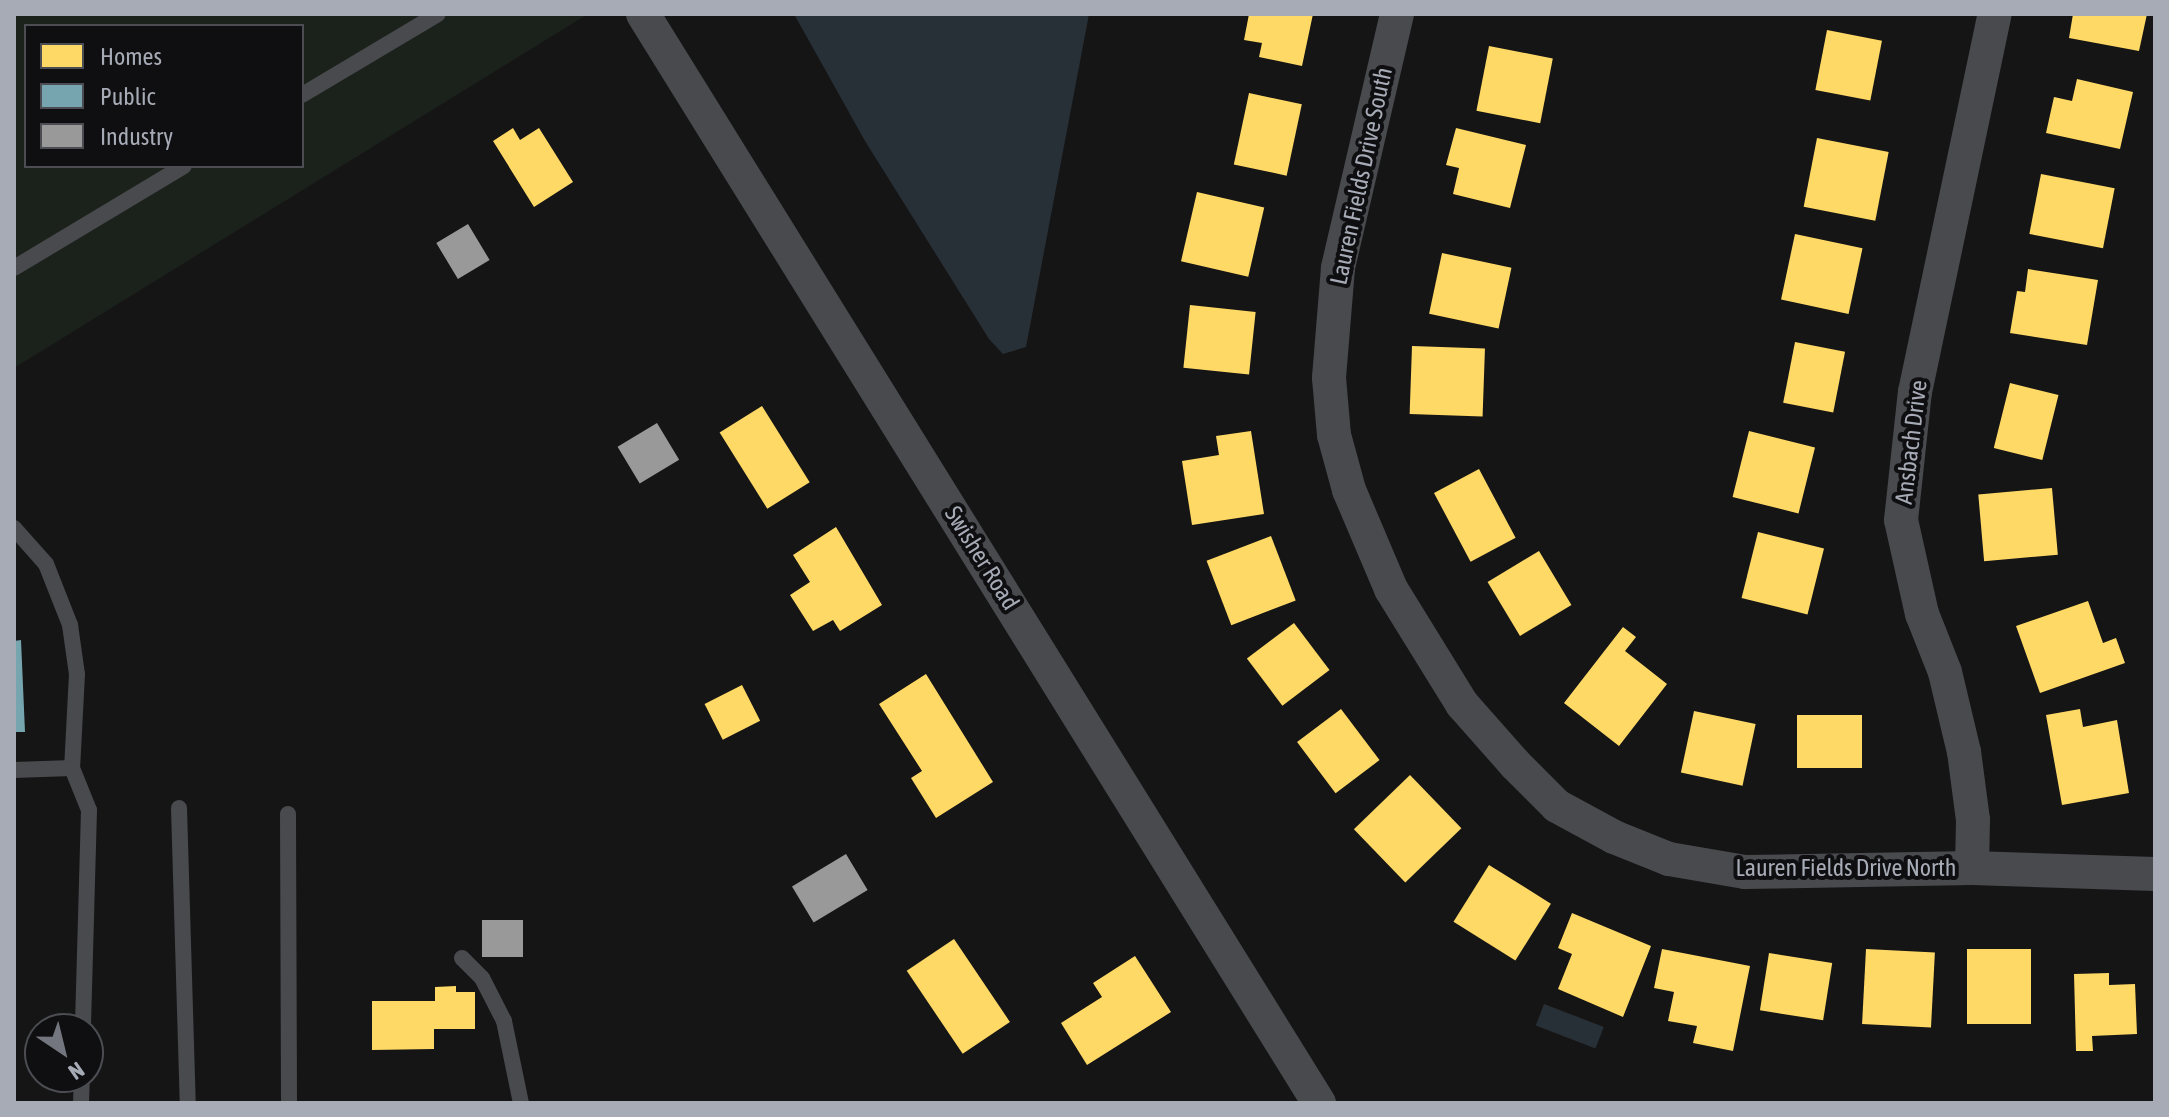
<!DOCTYPE html>
<style>
body{margin:0}
#map{position:relative;width:2169px;height:1117px;overflow:hidden;background:#151515;font-family:"Asap Condensed",sans-serif}
div>[style]{position:absolute}
[style*='--x']{left:calc(var(--x)*1px);top:calc(var(--y)*1px);width:calc(var(--w)*1px);rotate:calc(var(--a)*1deg)}
.green>*{inset:0;background:#1b221c}
.water>*{inset:0;background:#283037;transform-origin:0 0}
.homes>*{inset:0;background:#ffd966;transform-origin:0 0}
.public>*{inset:0;background:#76a5af}
.industry>*{inset:0;background:#999;transform-origin:0 0}
.service>*{height:16px;margin:-8px;padding:0 8px;transform-origin:8px;border-radius:8px;background:#494a4e}
.minor>*{height:34px;margin:-17px;padding:0 17px;transform-origin:17px;border-radius:17px;background:#494a4e}
span{translate:-50% -50%;white-space:nowrap;text-align:center;line-height:1.15;-webkit-text-stroke:8px #0f0f11;paint-order:stroke}
.street-label{font-size:24px;color:#a6abb6}
.frame{position:absolute;inset:0;border:16px solid #a6abb6;pointer-events:none}
.legend{position:absolute;left:24px;top:24px;width:280px;height:144px;box-sizing:border-box;background:#0f0f11;border:2px solid #4b4d53;margin:0;padding:10px 14px;list-style:none;font-size:24px;color:#a6abb6}
.legend li{display:flex;align-items:center;gap:16px;height:40px}
.legend b{width:40px;border:2px solid #4b4d53}
.north{position:absolute;left:24px;top:1013px;width:80px;height:80px;box-sizing:border-box;background:#0f0f11;border:2px solid #4b4d53;border-radius:50%;rotate:145deg;font-size:22px;font-weight:700;line-height:32px;text-align:center;color:#a6abb6}
.north::after{content:'';display:block;margin:auto;width:28px;height:36px;background:#73767e;clip-path:polygon(50% 0,100% 100%,50% 72%,0 100%)}
</style>
<div id="map">
<div class="green">
<div style="clip-path:polygon(evenodd,14px 14px,588px 14px,14px 368px,14px 14px,26px 26px,302px 26px,302px 166px,26px 166px,26px 26px)"></div>
</div>
<div class="water">
<div style="clip-path:polygon(794px 14px,1089px 14px,1026px 347px,1003px 354px,989px 339px,865px 141px)"></div>
<div style="left:1544px;top:1004px;width:64px;height:23px;rotate:21deg"></div>
</div>
<div class="homes">
<div style="clip-path:polygon(1249px 14px,1313px 14px,1302px 66px,1259px 57px,1262px 43px,1244px 40px)"></div>
<div style="clip-path:polygon(2073px 14px,2147px 14px,2139px 51px,2069px 38px)"></div>
<div style="left:1827px;top:30px;width:56px;height:61px;rotate:11deg"></div>
<div style="left:1489px;top:46px;width:65px;height:66px;rotate:11deg"></div>
<div style="clip-path:polygon(2077px 79px,2133px 92px,2120px 149px,2046px 133px,2054px 97px,2072px 101px)"></div>
<div style="left:1249px;top:93px;width:54px;height:73px;rotate:12deg"></div>
<div style="clip-path:polygon(513px 128px,520px 140px,539px 128px,573px 182px,534px 207px,493px 141px)"></div>
<div style="clip-path:polygon(1456px 128px,1526px 145px,1510px 208px,1453px 194px,1459px 168px,1446px 165px)"></div>
<div style="left:1817px;top:138px;width:73px;height:70px;rotate:11deg"></div>
<div style="left:2041px;top:174px;width:75px;height:61px;rotate:11deg"></div>
<div style="left:1197px;top:192px;width:69px;height:71px;rotate:13deg"></div>
<div style="left:1795px;top:234px;width:69px;height:67px;rotate:12deg"></div>
<div style="left:1442px;top:253px;width:71px;height:62px;rotate:12deg"></div>
<div style="clip-path:polygon(2028px 269px,2098px 280px,2087px 345px,2010px 333px,2017px 291px,2025px 292px)"></div>
<div style="left:1190px;top:305px;width:66px;height:63px;rotate:6deg"></div>
<div style="left:1795px;top:342px;width:51px;height:62px;rotate:11deg"></div>
<div style="left:1412px;top:346px;width:73px;height:68px;rotate:2deg"></div>
<div style="left:2010px;top:383px;width:50px;height:67px;rotate:14deg"></div>
<div style="left:762px;top:406px;width:90px;height:50px;rotate:58deg"></div>
<div style="clip-path:polygon(1251px 431px,1264px 514px,1192px 525px,1182px 461px,1219px 455px,1216px 436px)"></div>
<div style="left:1749px;top:431px;width:68px;height:68px;rotate:14deg"></div>
<div style="left:1479px;top:469px;width:78px;height:51px;rotate:62deg"></div>
<div style="left:2052px;top:488px;width:67px;height:74px;rotate:85deg"></div>
<div style="clip-path:polygon(836px 527px,882px 605px,840px 631px,833px 620px,813px 631px,790px 595px,810px 582px,793px 555px)"></div>
<div style="left:1758px;top:532px;width:68px;height:68px;rotate:14deg"></div>
<div style="left:1271px;top:536px;width:69px;height:69px;rotate:69deg"></div>
<div style="left:1539px;top:551px;width:63px;height:60px;rotate:59deg"></div>
<div style="clip-path:polygon(2088px 601px,2103px 643px,2116px 638px,2125px 663px,2040px 693px,2016px 626px)"></div>
<div style="left:1294px;top:623px;width:59px;height:59px;rotate:53deg"></div>
<div style="clip-path:polygon(1623px 627px,1636px 637px,1625px 651px,1667px 684px,1619px 746px,1564px 703px)"></div>
<div style="clip-path:polygon(926px 674px,993px 782px,936px 818px,911px 778px,922px 771px,879px 704px)"></div>
<div style="left:742px;top:685px;width:40px;height:42px;rotate:63deg"></div>
<div style="left:1341px;top:709px;width:64px;height:55px;rotate:53deg"></div>
<div style="clip-path:polygon(2080px 709px,2083px 727px,2117px 720px,2129px 793px,2062px 805px,2046px 715px)"></div>
<div style="left:1694px;top:711px;width:63px;height:63px;rotate:12deg"></div>
<div style="left:1797px;top:715px;width:65px;height:53px"></div>
<div style="left:1410px;top:775px;width:74px;height:78px;rotate:46deg"></div>
<div style="left:1489px;top:865px;width:73px;height:67px;rotate:32deg"></div>
<div style="clip-path:polygon(1572px 913px,1651px 946px,1623px 1017px,1558px 989px,1572px 954px,1558px 948px)"></div>
<div style="left:954px;top:939px;width:100px;height:57px;rotate:56deg"></div>
<div style="clip-path:polygon(1662px 949px,1750px 966px,1733px 1051px,1693px 1043px,1697px 1026px,1668px 1021px,1674px 992px,1654px 988px)"></div>
<div style="left:1866px;top:949px;width:69px;height:75px;rotate:3deg"></div>
<div style="left:1967px;top:949px;width:64px;height:75px"></div>
<div style="left:1769px;top:953px;width:64px;height:58px;rotate:9deg"></div>
<div style="clip-path:polygon(1135px 956px,1171px 1012px,1087px 1065px,1061px 1023px,1102px 997px,1093px 983px)"></div>
<div style="clip-path:polygon(2109px 973px,2109px 985px,2135px 984px,2137px 1034px,2092px 1036px,2093px 1051px,2076px 1051px,2074px 974px)"></div>
<div style="clip-path:polygon(456px 986px,456px 992px,475px 992px,475px 1029px,434px 1029px,434px 1049px,372px 1050px,372px 1001px,435px 1001px,435px 987px)"></div>
</div>
<div class="public">
<div style="clip-path:polygon(21px 640px,25px 732px,14px 732px,14px 641px)"></div>
</div>
<div class="industry">
<div style="left:468px;top:224px;width:42px;height:37px;rotate:59deg"></div>
<div style="left:657px;top:423px;width:43px;height:46px;rotate:59deg"></div>
<div style="left:846px;top:854px;width:42px;height:63px;rotate:59deg"></div>
<div style="left:482px;top:920px;width:41px;height:37px"></div>
</div>
<div class="service">
<div style="--x:302;--y:95;--w:158;--a:-30.8"></div>
<div style="--x:14;--y:268;--w:198;--a:-31"></div>
<div style="--x:14;--y:528;--w:48;--a:48.4"></div>
<div style="--x:46;--y:564;--w:66;--a:68.5"></div>
<div style="--x:70;--y:625;--w:49;--a:81.9"></div>
<div style="--x:77;--y:674;--w:94;--a:93"></div>
<div style="--x:14;--y:770;--w:58;--a:-2"></div>
<div style="--x:72;--y:768;--w:45;--a:68"></div>
<div style="--x:89;--y:810;--w:219;--a:91.6"></div>
<div style="--x:179;--y:808;--w:295;--a:88.3"></div>
<div style="--x:288;--y:814;--w:289;--a:89.8"></div>
<div style="--x:462;--y:958;--w:28;--a:45"></div>
<div style="--x:482;--y:978;--w:48;--a:62.9"></div>
<div style="--x:504;--y:1021;--w:84;--a:78.3"></div>
<div style="--x:81;--y:1103;--w:26;--a:-88"></div>
</div>
<div class="minor">
<div style="--x:643;--y:14;--w:1282;--a:58.17"></div>
<div style="--x:1397;--y:14;--w:261;--a:103.1"></div>
<div style="--x:1338;--y:268;--w:110;--a:94.7"></div>
<div style="--x:1329;--y:378;--w:57;--a:85"></div>
<div style="--x:1334;--y:435;--w:57;--a:74.7"></div>
<div style="--x:1349;--y:490;--w:108;--a:67"></div>
<div style="--x:1391;--y:589;--w:135;--a:58.3"></div>
<div style="--x:1462;--y:704;--w:80;--a:48.5"></div>
<div style="--x:1515;--y:764;--w:59;--a:45"></div>
<div style="--x:1557;--y:806;--w:65;--a:28.5"></div>
<div style="--x:1614;--y:837;--w:59;--a:21.8"></div>
<div style="--x:1669;--y:859;--w:77;--a:9.7"></div>
<div style="--x:1745;--y:872;--w:227;--a:-1"></div>
<div style="--x:1972;--y:868;--w:183;--a:1.9"></div>
<div style="--x:1972;--y:868;--w:48;--a:-88.8"></div>
<div style="--x:1973;--y:820;--w:69;--a:-97.5"></div>
<div style="--x:1964;--y:752;--w:82;--a:-103.4"></div>
<div style="--x:1945;--y:672;--w:62;--a:-111.6"></div>
<div style="--x:1922;--y:614;--w:96;--a:-102.6"></div>
<div style="--x:1901;--y:520;--w:129;--a:-83.8"></div>
<div style="--x:1915;--y:392;--w:386;--a:-78.1"></div>
</div>
<div class="street-label">
<span style="left:1361px;top:176px;rotate:-78deg">Lauren Fields Drive South</span>
<span style="left:1911px;top:442px;rotate:-83deg">Ansbach Drive</span>
<span style="left:982px;top:558px;rotate:58deg">Swisher Road</span>
<span style="left:1846px;top:868px">Lauren Fields Drive North</span>
</div>
<div class="frame"></div>
<ul class="legend">
<li><b style="height:22px;background:#ffd966"></b>Homes</li>
<li><b style="height:22px;background:#76a5af"></b>Public</li>
<li><b style="height:22px;background:#999"></b>Industry</li>
</ul>
<div class="north">N</div>
</div>
